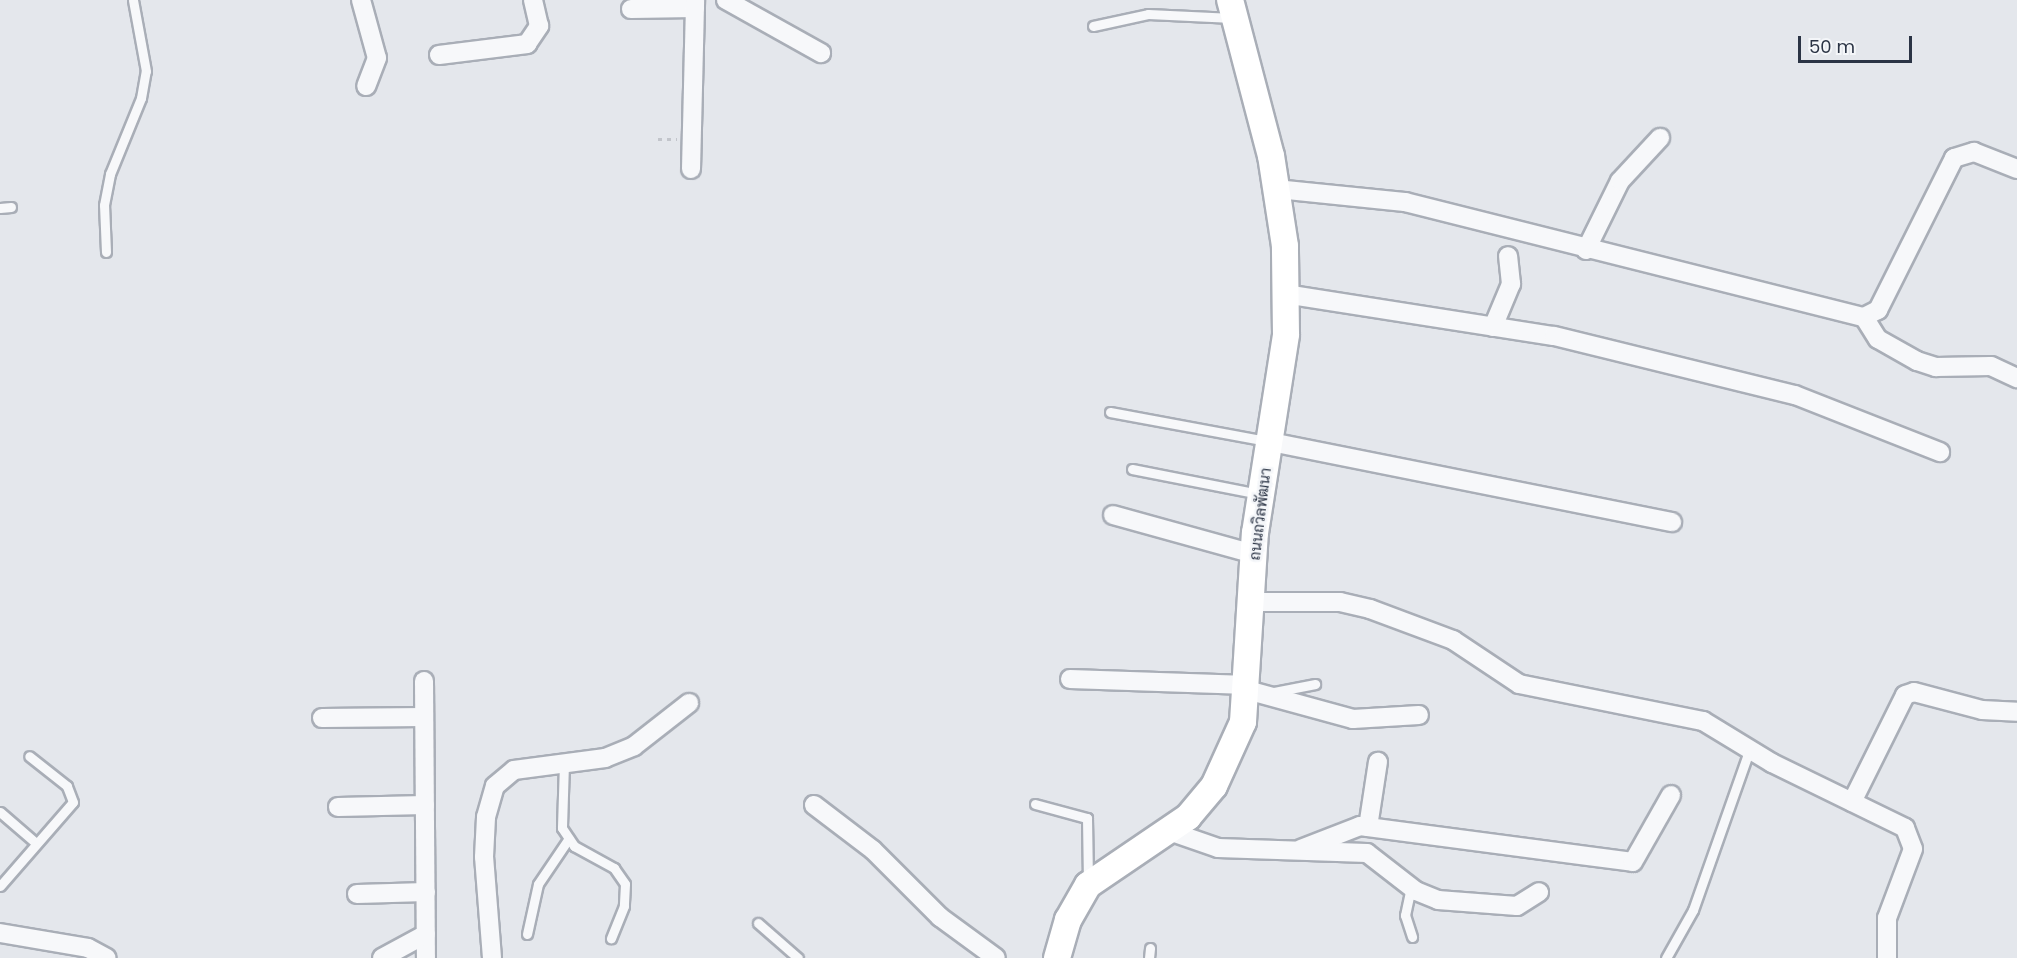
<!DOCTYPE html>
<meta charset="utf-8">
<style>
body{margin:0}
#map{position:relative;width:2017px;height:958px;overflow:hidden;background:#e4e7ec;font-family:Poppins,Sarabun,sans-serif}
div>[style]{position:absolute}
[style*='--x']{left:calc(var(--x)*1px);top:calc(var(--y)*1px);width:calc(var(--w)*1px);rotate:calc(var(--a)*1deg)}
.path>*{height:3px;margin-top:-1.5px;transform-origin:0;background:repeating-linear-gradient(90deg,#c2c5cb 0 4.5px,transparent 0 9px)}
.roads{filter:drop-shadow(2px 0 #a9aeb7) drop-shadow(-2px 0 #a9aeb7) drop-shadow(0 2px #a9aeb7) drop-shadow(0 -2px #a9aeb7)}
.lane>*{height:9px;margin:-4.5px;padding:0 4.5px;transform-origin:4.5px;border-radius:4.5px;background:#f7f8fa}
.street>*{height:18px;margin:-9px;padding:0 9px;transform-origin:9px;border-radius:9px;background:#f7f8fa}
.secondary>*{height:26px;margin:-13px;padding:0 13px;transform-origin:13px;border-radius:13px;background:#fff}
span{translate:-50% -50%;white-space:nowrap;text-align:center;line-height:1.15;-webkit-text-stroke:5px #f4f6f9;paint-order:stroke}
.street-label{font-size:15px;color:#2b3445}
.scale{position:absolute;left:1798px;top:36px;width:114px;height:27px;box-sizing:border-box;border:3px solid #2b3445;border-top:0;padding-left:8px;font-size:18px;line-height:21px;white-space:nowrap;color:#2b3445;-webkit-text-stroke:4px #f4f6f9;paint-order:stroke}
</style>
<div id="map">
<div class="path">
<div style="--x:658;--y:139;--w:19;--a:0"></div>
</div>
<div class="roads">
<div class="lane">
<div style="--x:1093;--y:26;--w:56;--a:-12.3"></div>
<div style="--x:1148;--y:14;--w:85;--a:2.7"></div>
<div style="--x:0;--y:208;--w:11;--a:-5"></div>
<div style="--x:106;--y:252;--w:47;--a:-92.4"></div>
<div style="--x:104;--y:205;--w:32;--a:-79"></div>
<div style="--x:110;--y:174;--w:82;--a:-67.8"></div>
<div style="--x:141;--y:98;--w:27;--a:-80"></div>
<div style="--x:146;--y:71;--w:72;--a:-100.4"></div>
<div style="--x:1110;--y:412;--w:160;--a:10.5"></div>
<div style="--x:1132;--y:469;--w:129;--a:11.1"></div>
<div style="--x:1274;--y:692;--w:42;--a:-11"></div>
<div style="--x:564;--y:763;--w:65;--a:91.8"></div>
<div style="--x:562;--y:828;--w:22;--a:56"></div>
<div style="--x:574;--y:846;--w:46;--a:28.8"></div>
<div style="--x:614;--y:868;--w:19;--a:55"></div>
<div style="--x:625;--y:884;--w:22;--a:93"></div>
<div style="--x:624;--y:906;--w:35;--a:112"></div>
<div style="--x:1035;--y:804;--w:54;--a:15.1"></div>
<div style="--x:1087;--y:818;--w:62;--a:89.1"></div>
<div style="--x:0;--y:812;--w:48;--a:40.7"></div>
<div style="--x:0;--y:886;--w:111;--a:-49"></div>
<div style="--x:73;--y:802;--w:17;--a:-111"></div>
<div style="--x:67;--y:786;--w:48;--a:-141.7"></div>
<div style="--x:1411;--y:887;--w:29;--a:102"></div>
<div style="--x:1405;--y:915;--w:23;--a:72"></div>
<div style="--x:758;--y:923;--w:53;--a:41.2"></div>
<div style="--x:527;--y:934;--w:51;--a:-77.6"></div>
<div style="--x:538;--y:884;--w:55;--a:-56"></div>
<div style="--x:1149;--y:958;--w:10;--a:-84"></div>
<div style="--x:1666;--y:958;--w:55;--a:-60.6"></div>
<div style="--x:1693;--y:910;--w:172;--a:-70.6"></div>
</div>
<div class="street">
<div style="--x:361;--y:0;--w:60;--a:74.6"></div>
<div style="--x:377;--y:58;--w:30;--a:111"></div>
<div style="--x:726;--y:0;--w:109;--a:29.2"></div>
<div style="--x:631;--y:9;--w:64;--a:-0.9"></div>
<div style="--x:439;--y:55;--w:89;--a:-7.1"></div>
<div style="--x:527;--y:44;--w:22;--a:-56"></div>
<div style="--x:539;--y:26;--w:27;--a:-103"></div>
<div style="--x:691;--y:169;--w:169;--a:-88.6"></div>
<div style="--x:1277;--y:189;--w:129;--a:5.8"></div>
<div style="--x:1405;--y:202;--w:473;--a:14.1"></div>
<div style="--x:1864;--y:317;--w:16;--a:-27"></div>
<div style="--x:1878;--y:310;--w:170;--a:-63.4"></div>
<div style="--x:1954;--y:158;--w:21;--a:-17"></div>
<div style="--x:1974;--y:152;--w:46;--a:21.6"></div>
<div style="--x:1586;--y:250;--w:77;--a:-63.8"></div>
<div style="--x:1620;--y:181;--w:59;--a:-47.1"></div>
<div style="--x:1285;--y:294;--w:272;--a:8.9"></div>
<div style="--x:1554;--y:336;--w:248;--a:13.8"></div>
<div style="--x:1795;--y:395;--w:156;--a:21.5"></div>
<div style="--x:1864;--y:317;--w:26;--a:58"></div>
<div style="--x:1878;--y:339;--w:45;--a:29.4"></div>
<div style="--x:1917;--y:361;--w:20;--a:18"></div>
<div style="--x:1936;--y:367;--w:55;--a:-1"></div>
<div style="--x:1991;--y:366;--w:29;--a:25"></div>
<div style="--x:1493;--y:327;--w:47;--a:-67.3"></div>
<div style="--x:1511;--y:284;--w:28;--a:-96"></div>
<div style="--x:1271;--y:442;--w:409;--a:11.3"></div>
<div style="--x:1113;--y:515;--w:146;--a:15.5"></div>
<div style="--x:1252;--y:602;--w:88;--a:0"></div>
<div style="--x:1340;--y:602;--w:31;--a:13"></div>
<div style="--x:1370;--y:609;--w:89;--a:20.5"></div>
<div style="--x:1453;--y:640;--w:79;--a:33.7"></div>
<div style="--x:1519;--y:684;--w:188;--a:11.4"></div>
<div style="--x:1703;--y:721;--w:81;--a:31.3"></div>
<div style="--x:1772;--y:763;--w:148;--a:26"></div>
<div style="--x:1905;--y:828;--w:22;--a:69"></div>
<div style="--x:1913;--y:849;--w:74;--a:110.6"></div>
<div style="--x:1887;--y:918;--w:40;--a:90"></div>
<div style="--x:1070;--y:679;--w:178;--a:1.9"></div>
<div style="--x:424;--y:681;--w:277;--a:89.6"></div>
<div style="--x:1247;--y:690;--w:110;--a:15.3"></div>
<div style="--x:1353;--y:719;--w:66;--a:-3.5"></div>
<div style="--x:322;--y:718;--w:102;--a:-0.6"></div>
<div style="--x:1852;--y:802;--w:119;--a:-63.6"></div>
<div style="--x:1905;--y:695;--w:9;--a:-18"></div>
<div style="--x:1914;--y:692;--w:70;--a:14.8"></div>
<div style="--x:1982;--y:710;--w:35;--a:3"></div>
<div style="--x:814;--y:805;--w:74;--a:37.3"></div>
<div style="--x:873;--y:850;--w:95;--a:45"></div>
<div style="--x:940;--y:917;--w:69;--a:36.2"></div>
<div style="--x:338;--y:807;--w:87;--a:-1.3"></div>
<div style="--x:1368;--y:827;--w:66;--a:-81.3"></div>
<div style="--x:1169;--y:831;--w:52;--a:19.1"></div>
<div style="--x:1218;--y:848;--w:149;--a:1.9"></div>
<div style="--x:1367;--y:853;--w:62;--a:37.8"></div>
<div style="--x:1416;--y:891;--w:24;--a:22"></div>
<div style="--x:1438;--y:900;--w:79;--a:4.3"></div>
<div style="--x:1517;--y:906;--w:26;--a:-32"></div>
<div style="--x:1301;--y:849;--w:63;--a:-21.3"></div>
<div style="--x:1360;--y:826;--w:275;--a:7.5"></div>
<div style="--x:1633;--y:862;--w:77;--a:-60.4"></div>
<div style="--x:357;--y:894;--w:69;--a:-1.7"></div>
<div style="--x:0;--y:933;--w:89;--a:9.7"></div>
<div style="--x:88;--y:948;--w:21;--a:28"></div>
<div style="--x:382;--y:958;--w:50;--a:-28.6"></div>
<div style="--x:492;--y:958;--w:101;--a:-94.5"></div>
<div style="--x:484;--y:857;--w:40;--a:-87.1"></div>
<div style="--x:486;--y:817;--w:32;--a:-74"></div>
<div style="--x:495;--y:786;--w:25;--a:-40"></div>
<div style="--x:514;--y:770;--w:92;--a:-7.5"></div>
<div style="--x:605;--y:758;--w:31;--a:-22"></div>
<div style="--x:634;--y:746;--w:70;--a:-38"></div>
</div>
<div class="secondary">
<div style="--x:1057;--y:958;--w:40;--a:-74"></div>
<div style="--x:1068;--y:920;--w:40;--a:-60.3"></div>
<div style="--x:1088;--y:885;--w:121;--a:-34.2"></div>
<div style="--x:1188;--y:817;--w:40;--a:-50"></div>
<div style="--x:1214;--y:786;--w:70;--a:-65.6"></div>
<div style="--x:1243;--y:722;--w:189;--a:-86.4"></div>
<div style="--x:1255;--y:533;--w:201;--a:-81.1"></div>
<div style="--x:1286;--y:334;--w:88;--a:-90.7"></div>
<div style="--x:1285;--y:246;--w:91;--a:-98.8"></div>
<div style="--x:1271;--y:156;--w:161;--a:-104.7"></div>
</div>
</div>
<div class="street-label">
<span style="left:1260px;top:514px;rotate:-83deg">ถนนถวิลพัฒนา</span>
</div>
<div class="scale">50 m</div>
</div>
